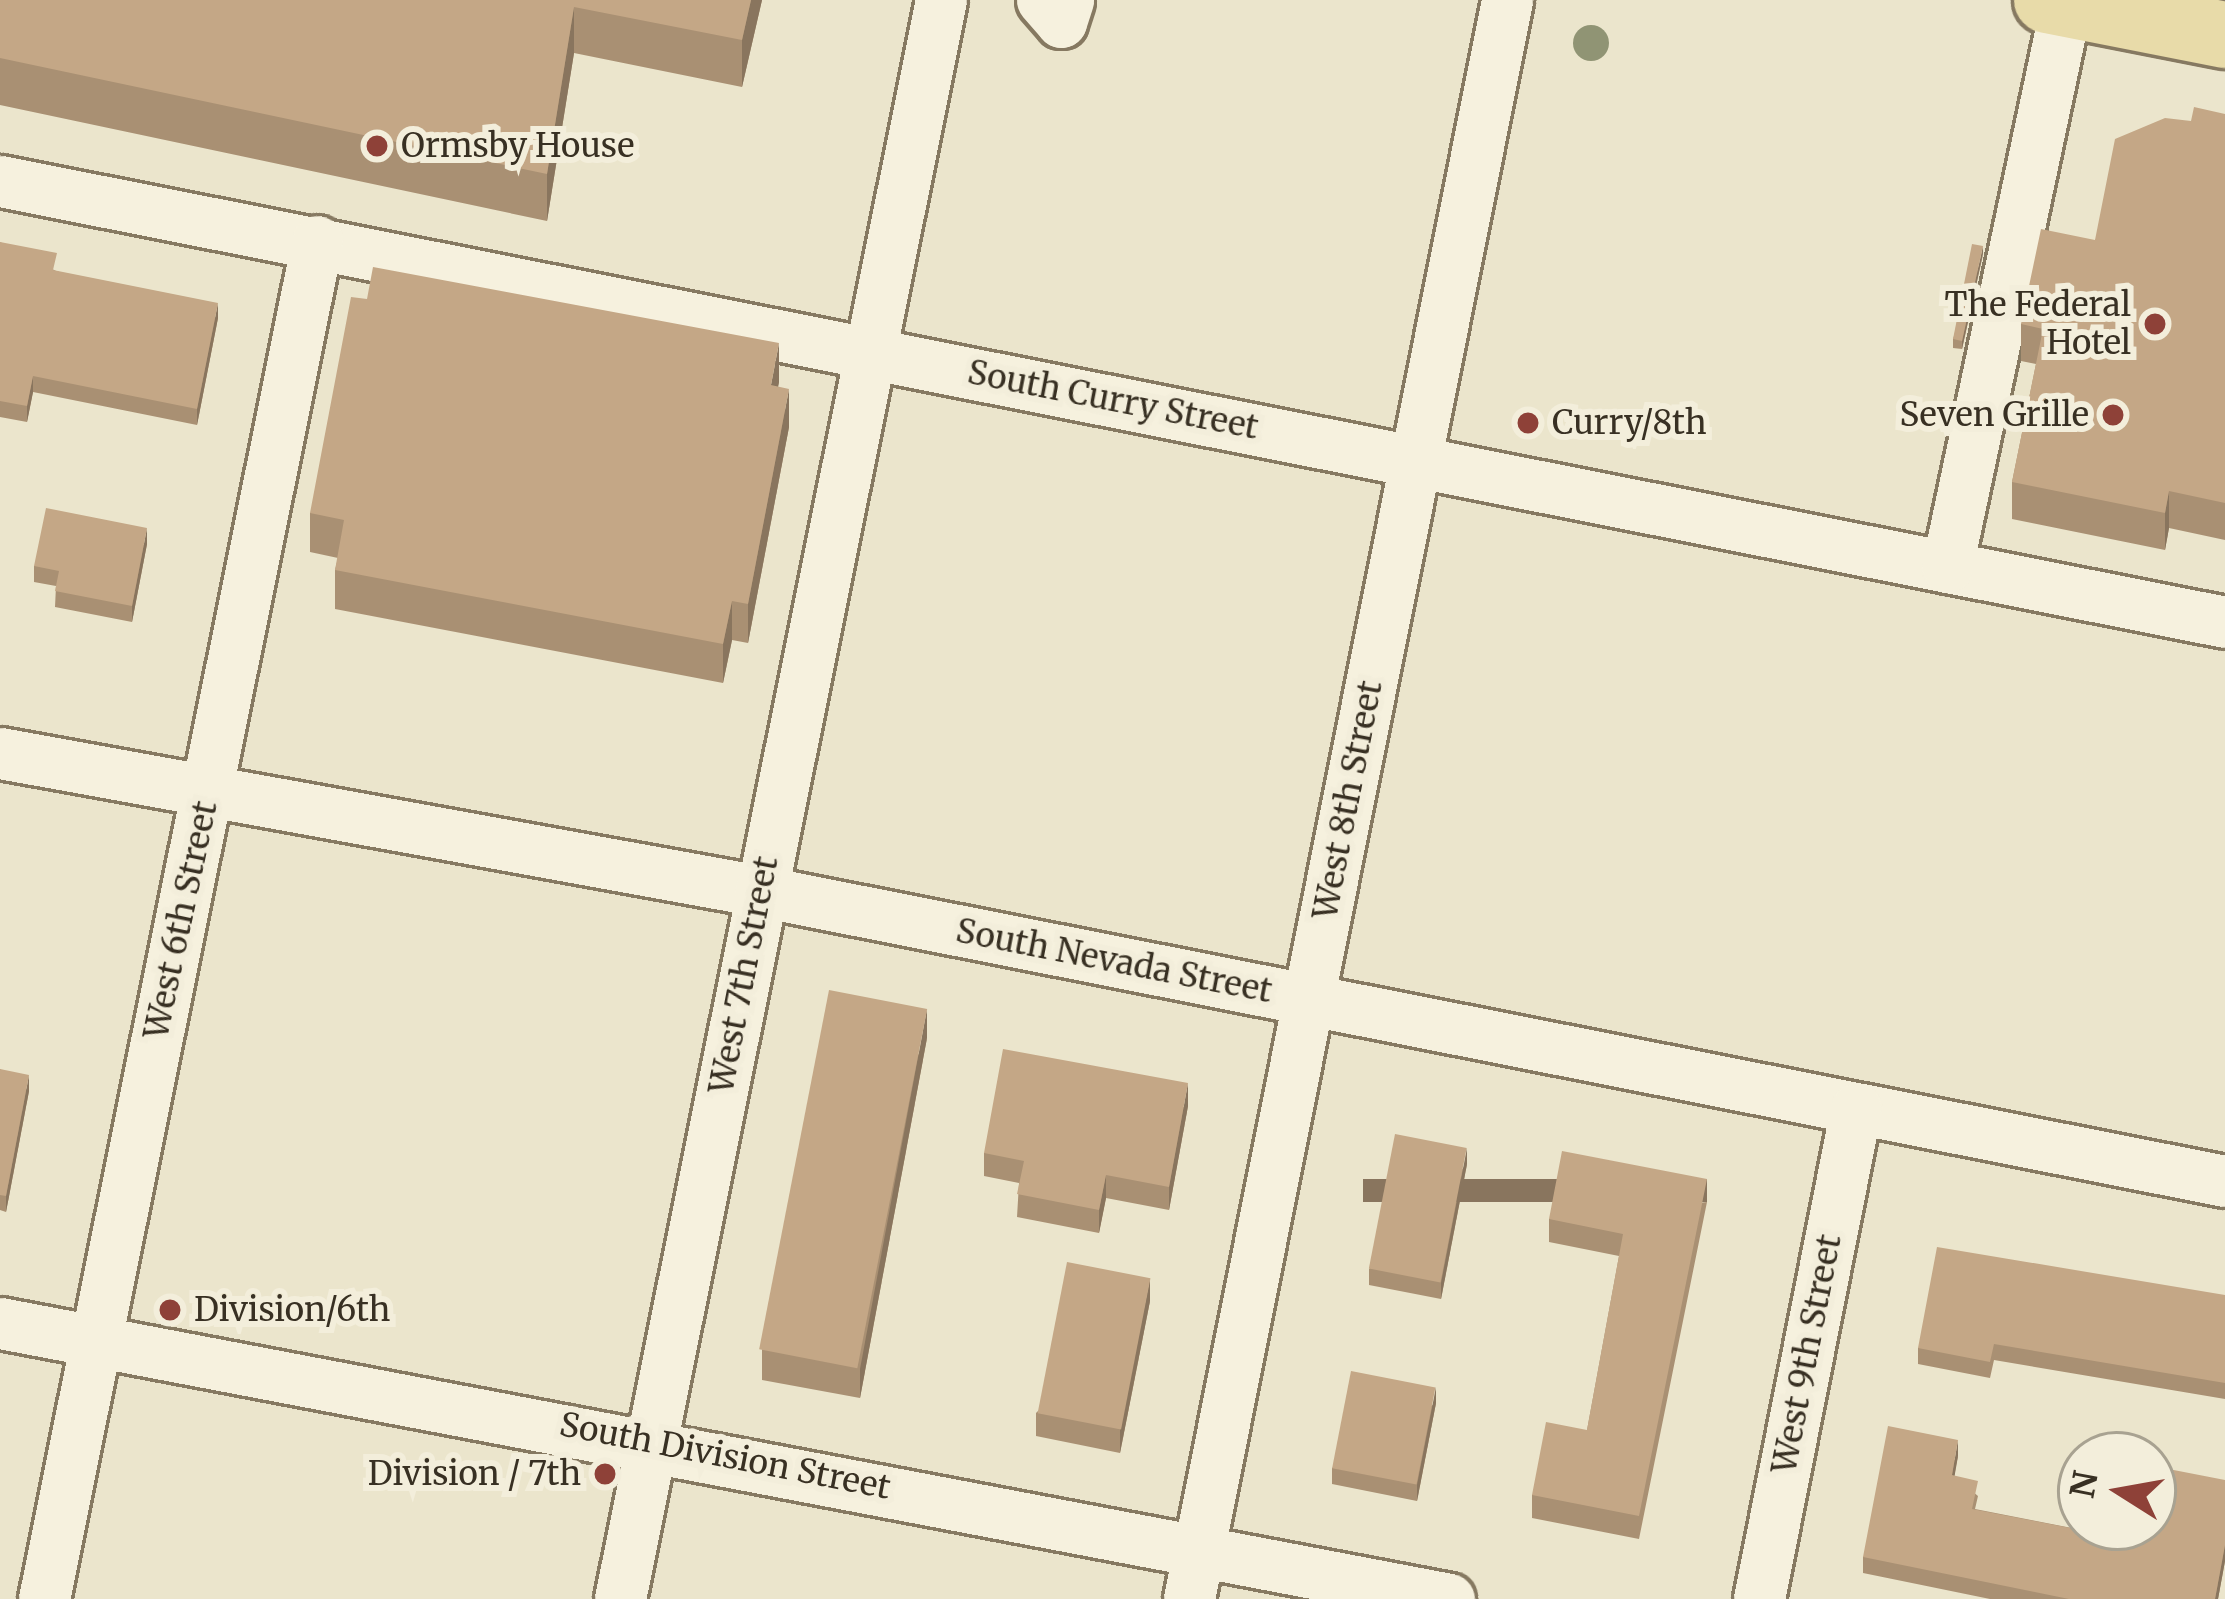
<!DOCTYPE html>
<style>
body{margin:0}
#map{position:relative;width:2225px;height:1599px;overflow:hidden;background:#ebe5cc;font-family:Merriweather,serif}
div>[style]{position:absolute}
[style*='--x']{left:calc(var(--x)*1px);top:calc(var(--y)*1px);width:calc(var(--w)*1px);rotate:calc(var(--a)*1deg)}
.roads{filter:drop-shadow(3px 0 #867961) drop-shadow(-3px 0 #867961) drop-shadow(0 3px #867961) drop-shadow(0 -3px #867961)}
.minor>*{height:51px;margin:-25.5px;padding:0 25.5px;transform-origin:25.5px;border-radius:25.5px;background:#f6f1de}
.major>*{height:66px;margin:-33px;padding:0 33px;transform-origin:33px;border-radius:33px;background:#e8dba9}
.trees>*{width:36px;height:36px;margin:-18px;border-radius:50%;background:#909474}
.wall>*{inset:0;background:#a99073}
.shaded-wall>*{inset:0;background:#89755e;transform-origin:0 0}
.building>*{inset:0;background:#c4a786;transform-origin:0 0}
.dots>*{width:33px;height:33px;translate:-50% -50%;box-sizing:border-box;border:6px solid #f3eedb;border-radius:50%}
span{translate:-50% -50%;white-space:nowrap;text-align:center;line-height:1.15;-webkit-text-stroke:12px #f3eedb;paint-order:stroke}
.poi-label{font-size:33px;color:#383023}
.left{translate:0 -50%;text-align:left}
.right{translate:-100% -50%;text-align:right}
.street-label{font-size:33px;color:#383023}
.north{position:absolute;left:2057px;top:1431px;width:120px;height:120px;box-sizing:border-box;background:#f3eedb;border:3px solid #a8a291;border-radius:50%;rotate:281deg;font-size:33px;font-weight:700;line-height:48px;text-align:center;color:#383023}
.north::after{content:'';display:block;margin:auto;width:42px;height:54px;background:#8e4138;clip-path:polygon(50% 0,100% 100%,50% 72%,0 100%)}
</style>
<div id="map">
<div class="roads">
<div class="minor">
<div style="--x:1042;--y:0;--w:29;--a:49"></div>
<div style="--x:1061;--y:22;--w:23;--a:-72"></div>
<div style="--x:0;--y:181;--w:2268;--a:11.21"></div>
<div style="--x:1947;--y:567;--w:580;--a:-78.05"></div>
<div style="--x:0;--y:753;--w:772;--a:10.29"></div>
<div style="--x:760;--y:891;--w:1493;--a:11.2"></div>
<div style="--x:0;--y:1323;--w:1475;--a:10.78"></div>
<div style="--x:44;--y:1599;--w:1385;--a:-78.63"></div>
<div style="--x:620;--y:1599;--w:1631;--a:-78.65"></div>
<div style="--x:1189;--y:1599;--w:1630;--a:-78.75"></div>
<div style="--x:1759;--y:1599;--w:500;--a:-78.82"></div>
</div>
<div class="major">
<div style="--x:2047;--y:0;--w:181;--a:11.1"></div>
</div>
</div>
<div class="trees">
<div style="left:1591px;top:43px"></div>
</div>
<div class="wall">
<div style="clip-path:polygon(0 0,762px 0,742px 87px,574px 53px,547px 221px,0 105px)"></div>
<div style="clip-path:polygon(2225px 114px,2225px 540px,2169px 528px,2165px 550px,2012px 519px,2012px 482px,2036px 364px,2021px 361px,2021px 324px,2095px 240px,2191px 121px)"></div>
<div style="clip-path:polygon(0 242px,56px 271px,218px 318px,197px 425px,33px 392px,27px 422px,0 417px)"></div>
<div style="clip-path:polygon(1983px 254px,1962px 349px,1953px 348px,1953px 339px)"></div>
<div style="clip-path:polygon(779px 382px,778px 386px,789px 427px,748px 643px,732px 640px,723px 683px,335px 609px,335px 570px,338px 558px,310px 552px,310px 513px)"></div>
<div style="clip-path:polygon(147px 544px,132px 622px,55px 607px,56px 586px,34px 582px,34px 566px)"></div>
<div style="clip-path:polygon(927px 1038px,860px 1398px,762px 1380px,762px 1350px)"></div>
<div style="clip-path:polygon(0 1069px,29px 1091px,6px 1212px,0 1210px)"></div>
<div style="clip-path:polygon(1188px 1106px,1169px 1210px,1106px 1198px,1099px 1233px,1017px 1217px,1019px 1183px,984px 1176px,984px 1153px)"></div>
<div style="clip-path:polygon(1467px 1164px,1441px 1299px,1369px 1285px,1369px 1269px)"></div>
<div style="clip-path:polygon(1707px 1202px,1639px 1539px,1532px 1518px,1532px 1495px,1587px 1430px,1619px 1256px,1549px 1242px,1549px 1219px)"></div>
<div style="clip-path:polygon(2225px 1295px,2225px 1399px,1994px 1360px,1990px 1378px,1918px 1364px,1918px 1348px)"></div>
<div style="clip-path:polygon(1150px 1301px,1120px 1453px,1036px 1436px,1036px 1413px)"></div>
<div style="clip-path:polygon(1436px 1403px,1417px 1501px,1332px 1484px,1332px 1468px)"></div>
<div style="clip-path:polygon(1958px 1456px,1954px 1476px,1978px 1496px,1975px 1509px,2138px 1541px,2225px 1480px,2225px 1561px,2218px 1599px,1990px 1599px,1863px 1573px,1863px 1557px)"></div>
</div>
<div class="shaded-wall">
<div style="clip-path:polygon(751px 0,762px 0,742px 87px,742px 40px)"></div>
<div style="clip-path:polygon(574px 7px,574px 53px,547px 221px,547px 174px)"></div>
<div style="clip-path:polygon(1983px 246px,1983px 254px,1962px 349px,1962px 341px)"></div>
<div style="clip-path:polygon(218px 303px,218px 318px,197px 425px,197px 409px)"></div>
<div style="clip-path:polygon(779px 343px,779px 382px,771px 424px,771px 385px)"></div>
<div style="clip-path:polygon(33px 376px,33px 392px,27px 422px,27px 406px)"></div>
<div style="clip-path:polygon(789px 389px,789px 427px,748px 643px,748px 604px)"></div>
<div style="clip-path:polygon(2169px 491px,2169px 528px,2165px 550px,2165px 513px)"></div>
<div style="clip-path:polygon(147px 528px,147px 544px,132px 622px,132px 606px)"></div>
<div style="clip-path:polygon(732px 601px,732px 640px,723px 683px,723px 644px)"></div>
<div style="clip-path:polygon(927px 1009px,927px 1038px,860px 1398px,860px 1369px)"></div>
<div style="clip-path:polygon(29px 1075px,29px 1091px,6px 1212px,6px 1196px)"></div>
<div style="clip-path:polygon(1188px 1083px,1188px 1106px,1169px 1210px,1169px 1187px)"></div>
<div style="clip-path:polygon(1467px 1148px,1467px 1164px,1441px 1299px,1441px 1283px)"></div>
<div style="clip-path:polygon(1106px 1175px,1106px 1198px,1099px 1233px,1099px 1210px)"></div>
<div style="left:1707px;top:1179px;width:23px;height:344px;rotate:90deg"></div>
<div style="clip-path:polygon(1150px 1278px,1150px 1301px,1120px 1453px,1120px 1430px)"></div>
<div style="clip-path:polygon(1436px 1387px,1436px 1403px,1417px 1501px,1417px 1485px)"></div>
<div style="clip-path:polygon(1958px 1440px,1958px 1456px,1952px 1491px,1952px 1475px)"></div>
<div style="clip-path:polygon(2225px 1545px,2225px 1561px,2218px 1599px,2215px 1599px)"></div>
</div>
<div class="building">
<div style="clip-path:polygon(0 0,751px 0,742px 40px,574px 7px,547px 174px,0 58px)"></div>
<div style="clip-path:polygon(2194px 107px,2225px 114px,2225px 503px,2169px 491px,2165px 513px,2012px 482px,2043px 329px,2021px 324px,2041px 229px,2095px 240px,2115px 139px,2165px 118px,2191px 121px)"></div>
<div style="clip-path:polygon(0 242px,57px 253px,53px 270px,218px 303px,197px 409px,33px 376px,27px 406px,0 401px)"></div>
<div style="clip-path:polygon(1972px 244px,1983px 246px,1962px 341px,1953px 339px)"></div>
<div style="clip-path:polygon(373px 267px,779px 343px,771px 385px,789px 389px,748px 604px,732px 601px,723px 644px,335px 570px,344px 520px,310px 513px,351px 297px,367px 299px)"></div>
<div style="clip-path:polygon(46px 508px,147px 528px,132px 606px,55px 591px,59px 571px,34px 566px)"></div>
<div style="left:829px;top:990px;width:100px;height:366px;rotate:11deg"></div>
<div style="clip-path:polygon(1003px 1049px,1188px 1083px,1169px 1187px,1106px 1175px,1099px 1210px,1017px 1194px,1024px 1161px,984px 1153px)"></div>
<div style="clip-path:polygon(0 1069px,29px 1075px,6px 1196px,0 1195px)"></div>
<div style="left:1395px;top:1134px;width:73px;height:137px;rotate:11deg"></div>
<div style="clip-path:polygon(1562px 1151px,1707px 1179px,1639px 1516px,1532px 1495px,1546px 1422px,1587px 1430px,1623px 1234px,1549px 1219px)"></div>
<div style="clip-path:polygon(1937px 1247px,2225px 1295px,2225px 1383px,1994px 1344px,1990px 1362px,1918px 1348px)"></div>
<div style="left:1067px;top:1262px;width:85px;height:154px;rotate:11deg"></div>
<div style="left:1351px;top:1371px;width:86px;height:99px;rotate:11deg"></div>
<div style="clip-path:polygon(1888px 1426px,1958px 1440px,1952px 1475px,1978px 1481px,1972px 1509px,2138px 1541px,2141px 1527px,2153px 1527px,2153px 1466px,2225px 1480px,2225px 1545px,2215px 1599px,2069px 1599px,1863px 1557px)"></div>
</div>
<div class="dots">
<div style="left:377px;top:146px;background:#8e4138"></div>
<div style="left:2155px;top:324px;background:#8e4138"></div>
<div style="left:2113px;top:415px;background:#8e4138"></div>
<div style="left:1528px;top:423px;background:#8e4138"></div>
<div style="left:170px;top:1310px;background:#8e4138"></div>
<div style="left:605px;top:1474px;background:#8e4138"></div>
</div>
<div class="poi-label">
<span class="left" style="left:401px;top:146px">Ormsby House</span>
<span class="right" style="left:2131px;top:324px">The Federal<br>Hotel</span>
<span class="right" style="left:2089px;top:415px">Seven Grille</span>
<span class="left" style="left:1552px;top:423px">Curry/8th</span>
<span class="left" style="left:194px;top:1310px">Division/6th</span>
<span class="right" style="left:581px;top:1474px">Division / 7th</span>
</div>
<div class="street-label">
<span style="left:1113px;top:400px;rotate:11deg">South Curry Street</span>
<span style="left:1348px;top:800px;rotate:-79deg">West 8th Street</span>
<span style="left:181px;top:920px;rotate:-78deg">West 6th Street</span>
<span style="left:1114px;top:961px;rotate:11deg">South Nevada Street</span>
<span style="left:744px;top:975px;rotate:-79deg">West 7th Street</span>
<span style="left:1807px;top:1354px;rotate:-79deg">West 9th Street</span>
<span style="left:725px;top:1456px;rotate:11deg">South Division Street</span>
</div>
<div class="north">N</div>
</div>
